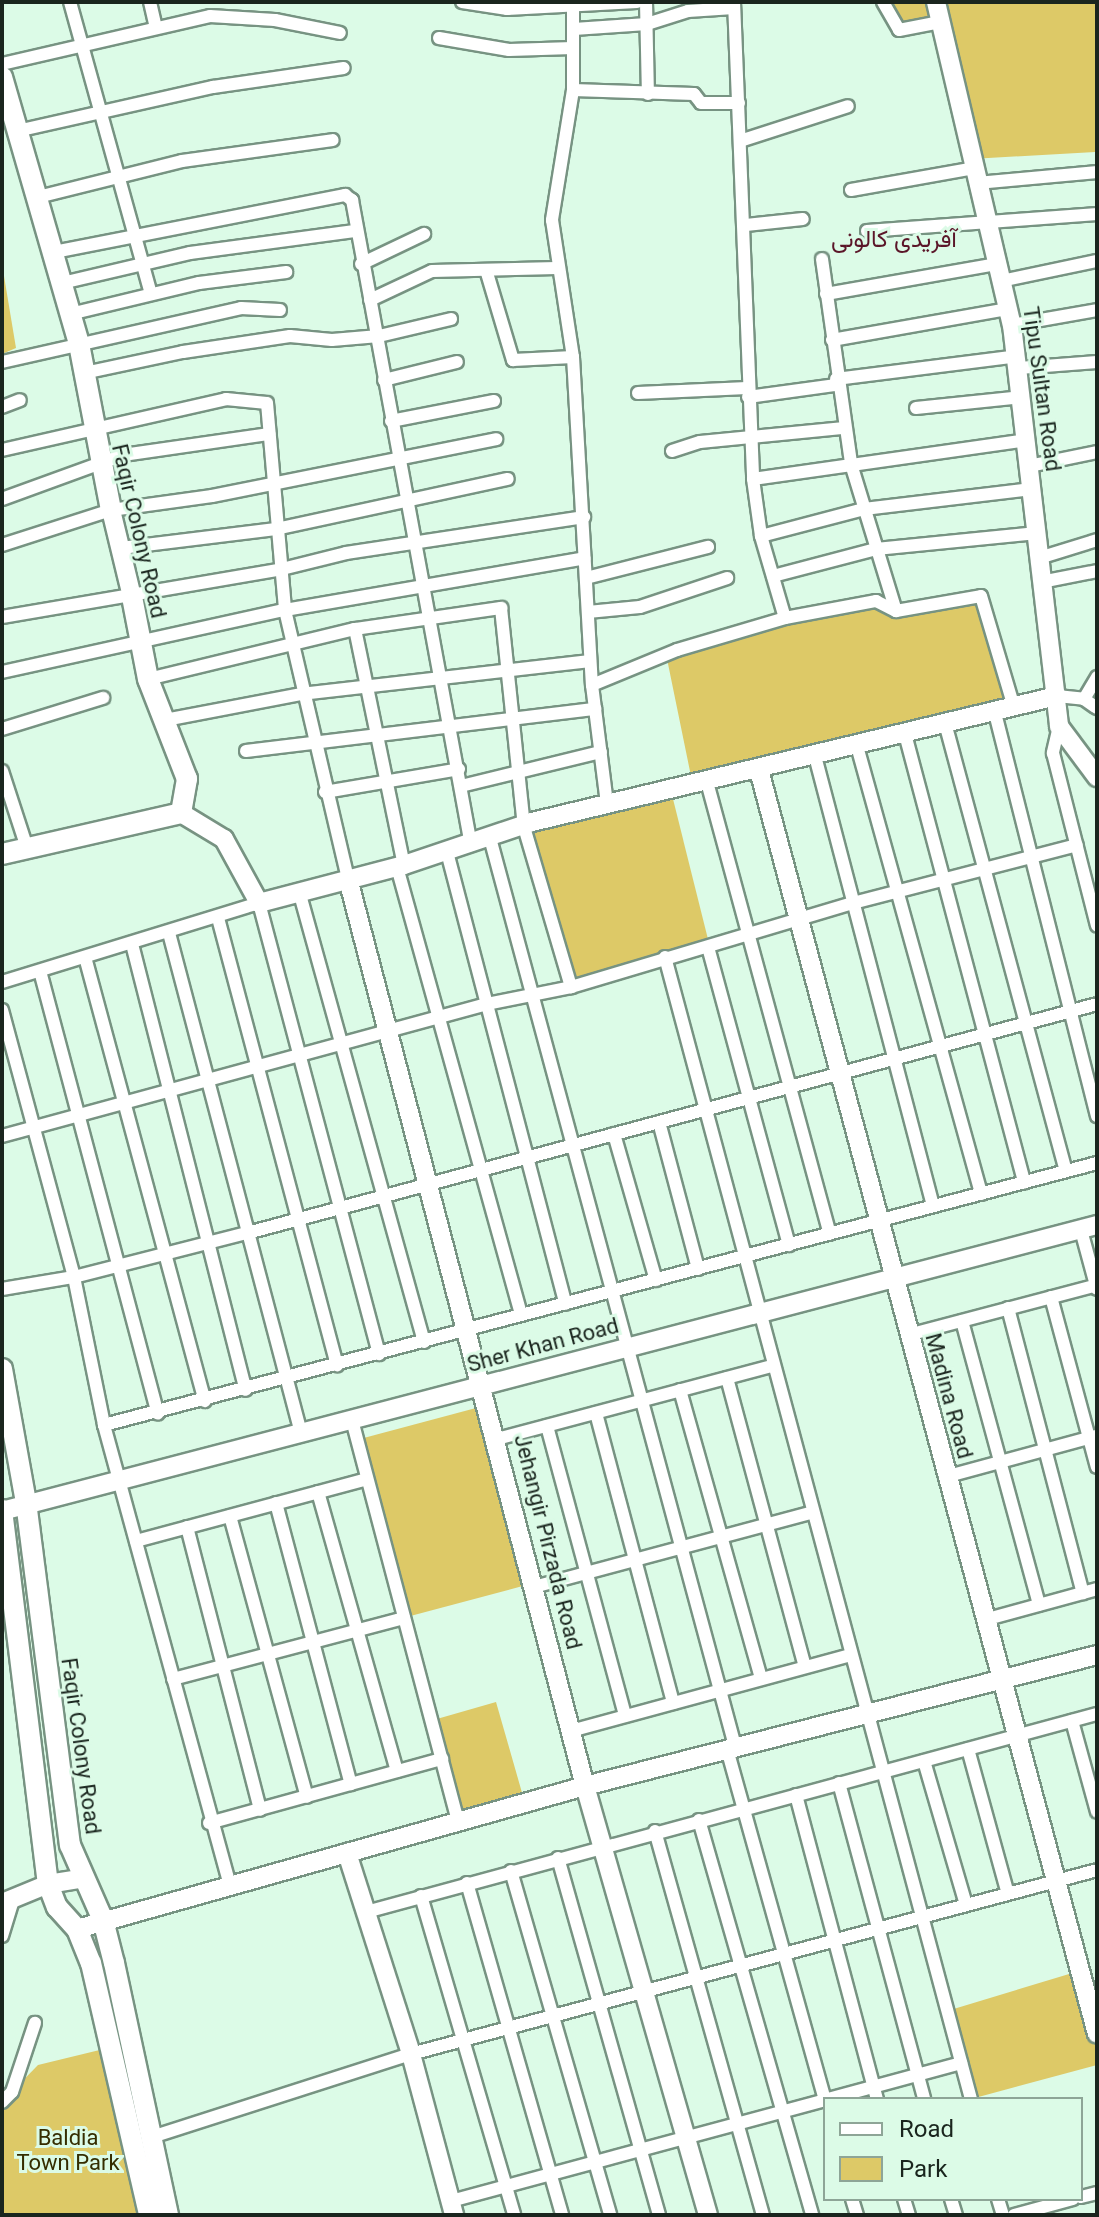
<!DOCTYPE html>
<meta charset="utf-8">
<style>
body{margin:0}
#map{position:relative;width:1099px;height:2217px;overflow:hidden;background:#dcfbe7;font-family:Roboto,Vazirmatn,sans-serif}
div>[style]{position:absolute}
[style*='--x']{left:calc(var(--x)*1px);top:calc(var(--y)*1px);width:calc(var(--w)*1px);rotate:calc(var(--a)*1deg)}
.green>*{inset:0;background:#ddc967;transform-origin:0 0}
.roads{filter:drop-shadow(2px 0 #779382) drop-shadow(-2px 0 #779382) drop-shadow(0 2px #779382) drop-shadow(0 -2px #779382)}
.street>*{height:12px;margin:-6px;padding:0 6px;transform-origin:6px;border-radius:6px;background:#fff}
.secondary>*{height:18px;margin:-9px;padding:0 9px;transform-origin:9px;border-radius:9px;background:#fff}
.primary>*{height:20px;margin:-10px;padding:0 10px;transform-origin:10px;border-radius:10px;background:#fff}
span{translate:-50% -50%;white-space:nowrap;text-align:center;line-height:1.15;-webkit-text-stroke:6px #dcfbe7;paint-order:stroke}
.street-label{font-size:22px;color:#1a251e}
.park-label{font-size:22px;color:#352d00}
.neighbourhood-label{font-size:24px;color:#5b1629}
.frame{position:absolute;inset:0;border:4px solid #1a251e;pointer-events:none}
.legend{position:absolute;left:823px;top:2097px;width:260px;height:104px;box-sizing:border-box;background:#dcfbe7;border:2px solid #8ea597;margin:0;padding:10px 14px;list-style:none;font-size:24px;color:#1a251e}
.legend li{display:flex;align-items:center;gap:16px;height:40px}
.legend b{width:40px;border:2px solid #8ea597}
</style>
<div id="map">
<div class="green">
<div style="clip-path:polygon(882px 2px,1097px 2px,1095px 152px,971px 159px,937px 25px,908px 34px)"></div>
<div style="clip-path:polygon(2px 264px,16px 348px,2px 354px)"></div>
<div style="clip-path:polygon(981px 596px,1013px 704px,693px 786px,666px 654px,876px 601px,896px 611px)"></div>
<div style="left:671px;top:791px;width:158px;height:146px;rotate:76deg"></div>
<div style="left:476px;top:1408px;width:184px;height:125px;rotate:75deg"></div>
<div style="left:496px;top:1702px;width:105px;height:67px;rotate:74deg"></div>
<div style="clip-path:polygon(1079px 1971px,1097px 2034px,1097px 2065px,971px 2099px,947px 2011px)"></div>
<div style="clip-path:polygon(112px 2047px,149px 2215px,2px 2215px,2px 2102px,38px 2065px)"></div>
</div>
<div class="roads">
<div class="street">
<div style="--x:70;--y:2;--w:303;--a:74.5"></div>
<div style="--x:150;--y:2;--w:26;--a:77"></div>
<div style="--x:462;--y:2;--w:46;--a:8.8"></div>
<div style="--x:507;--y:9;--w:130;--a:-3.1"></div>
<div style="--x:573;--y:2;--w:88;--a:90"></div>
<div style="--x:573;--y:90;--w:132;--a:99.2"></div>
<div style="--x:552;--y:220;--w:139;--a:81.3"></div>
<div style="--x:573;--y:357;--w:329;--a:86.7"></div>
<div style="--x:592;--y:685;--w:119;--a:82.8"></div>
<div style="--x:646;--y:2;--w:92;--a:88.8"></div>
<div style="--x:734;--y:2;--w:477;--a:87.7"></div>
<div style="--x:753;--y:479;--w:58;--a:82"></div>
<div style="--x:761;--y:536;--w:85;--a:73.7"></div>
<div style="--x:883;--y:2;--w:32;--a:60"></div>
<div style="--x:899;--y:30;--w:42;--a:-11"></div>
<div style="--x:574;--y:29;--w:73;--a:-3.9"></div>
<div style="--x:647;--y:24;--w:43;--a:-17.6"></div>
<div style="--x:688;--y:11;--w:46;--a:-3.7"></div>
<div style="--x:439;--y:38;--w:71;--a:9.7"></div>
<div style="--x:509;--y:50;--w:64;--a:-1.8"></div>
<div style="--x:2;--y:64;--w:213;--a:-13"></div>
<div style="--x:210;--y:16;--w:65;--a:3.5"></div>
<div style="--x:275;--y:20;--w:66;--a:11.3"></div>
<div style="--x:573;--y:90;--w:121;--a:1.9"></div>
<div style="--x:694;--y:94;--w:11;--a:52"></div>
<div style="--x:701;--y:103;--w:38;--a:0"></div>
<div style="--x:17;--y:131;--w:201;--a:-12.7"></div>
<div style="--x:213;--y:87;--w:132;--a:-8.3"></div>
<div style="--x:743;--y:140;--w:110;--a:-17.9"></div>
<div style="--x:977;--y:183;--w:121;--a:-5.2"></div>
<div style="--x:851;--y:190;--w:125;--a:-10.1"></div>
<div style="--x:38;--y:197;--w:148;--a:-14"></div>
<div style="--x:182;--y:161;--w:152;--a:-7.9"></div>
<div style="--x:746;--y:225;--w:57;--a:-6"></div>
<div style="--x:867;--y:231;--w:231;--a:-4.2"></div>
<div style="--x:54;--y:252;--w:297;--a:-11.1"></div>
<div style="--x:345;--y:195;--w:9;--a:36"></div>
<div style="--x:352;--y:200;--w:656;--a:79.55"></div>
<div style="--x:822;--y:259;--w:207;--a:81.9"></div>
<div style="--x:851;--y:464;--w:154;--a:73"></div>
<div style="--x:361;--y:264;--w:70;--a:-25.5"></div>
<div style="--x:487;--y:273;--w:91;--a:73.4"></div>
<div style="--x:513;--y:360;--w:60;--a:-2.9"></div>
<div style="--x:1001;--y:281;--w:98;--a:-11.8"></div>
<div style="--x:62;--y:283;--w:131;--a:-13.2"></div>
<div style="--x:190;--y:253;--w:166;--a:-7.6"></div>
<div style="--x:826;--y:294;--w:174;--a:-10"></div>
<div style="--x:370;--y:300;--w:68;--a:-25.1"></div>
<div style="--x:432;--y:271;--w:125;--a:-1.4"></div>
<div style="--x:70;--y:314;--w:133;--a:-13.5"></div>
<div style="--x:199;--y:283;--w:88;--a:-7.2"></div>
<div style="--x:1012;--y:325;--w:86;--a:-10"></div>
<div style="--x:832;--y:340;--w:179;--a:-10"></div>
<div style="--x:2;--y:362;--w:245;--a:-12.7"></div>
<div style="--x:241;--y:308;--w:39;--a:3"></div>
<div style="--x:1019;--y:368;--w:78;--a:-4.4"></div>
<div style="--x:84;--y:373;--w:101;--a:-12"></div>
<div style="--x:183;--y:352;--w:108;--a:-8.5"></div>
<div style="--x:290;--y:336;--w:42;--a:5.4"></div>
<div style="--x:332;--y:340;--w:47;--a:-4.9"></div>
<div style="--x:379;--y:336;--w:74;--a:-13.3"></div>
<div style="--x:836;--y:379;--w:182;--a:-7.2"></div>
<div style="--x:384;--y:380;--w:75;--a:-13.9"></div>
<div style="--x:638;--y:393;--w:109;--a:-2.6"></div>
<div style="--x:748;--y:397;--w:89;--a:-7.8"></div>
<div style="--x:2;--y:407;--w:19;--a:-21"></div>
<div style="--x:916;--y:408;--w:107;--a:-5.9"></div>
<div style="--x:391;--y:421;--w:105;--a:-11"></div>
<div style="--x:2;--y:450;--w:230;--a:-12.8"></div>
<div style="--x:226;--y:399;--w:41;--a:5.6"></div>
<div style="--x:267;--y:403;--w:208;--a:85"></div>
<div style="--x:285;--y:610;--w:276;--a:76.8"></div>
<div style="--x:672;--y:451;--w:29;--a:-18"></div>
<div style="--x:700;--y:442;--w:145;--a:-5.6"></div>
<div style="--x:1029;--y:466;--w:69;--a:-11.6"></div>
<div style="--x:753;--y:479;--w:277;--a:-8.1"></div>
<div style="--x:2;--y:499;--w:129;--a:-20"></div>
<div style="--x:123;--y:455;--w:148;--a:-8.2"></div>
<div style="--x:761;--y:536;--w:106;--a:-14.7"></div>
<div style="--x:864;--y:509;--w:169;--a:-6.8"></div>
<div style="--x:2;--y:545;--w:114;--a:-17.8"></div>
<div style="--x:111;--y:510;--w:102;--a:-7.9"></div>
<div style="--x:212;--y:496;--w:290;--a:-11.3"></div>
<div style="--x:121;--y:548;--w:156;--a:-7"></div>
<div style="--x:276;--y:529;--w:237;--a:-12.2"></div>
<div style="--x:1039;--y:558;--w:61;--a:-17.2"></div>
<div style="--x:773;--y:576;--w:106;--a:-14.7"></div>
<div style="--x:876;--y:549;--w:162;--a:-5.7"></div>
<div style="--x:586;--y:578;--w:126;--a:-14.3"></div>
<div style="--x:1041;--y:582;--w:57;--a:-11.1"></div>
<div style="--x:588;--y:612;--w:52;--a:-5.5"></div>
<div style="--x:640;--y:607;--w:92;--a:-18.4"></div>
<div style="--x:2;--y:617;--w:280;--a:-9.7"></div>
<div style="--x:278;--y:570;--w:70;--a:-14"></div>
<div style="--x:346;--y:553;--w:241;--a:-8.6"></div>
<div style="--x:355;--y:629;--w:241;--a:78.3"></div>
<div style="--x:2;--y:672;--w:290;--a:-12.4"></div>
<div style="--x:285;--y:610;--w:304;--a:-9.8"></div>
<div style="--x:148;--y:679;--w:213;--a:-13.6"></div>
<div style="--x:355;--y:629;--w:148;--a:-8.2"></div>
<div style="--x:501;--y:608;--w:220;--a:84"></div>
<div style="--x:524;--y:827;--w:167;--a:73.6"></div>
<div style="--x:592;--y:685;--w:92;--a:-22.4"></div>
<div style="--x:677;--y:650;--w:113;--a:-16.5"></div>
<div style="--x:785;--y:618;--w:93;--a:-10.6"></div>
<div style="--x:876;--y:601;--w:22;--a:27"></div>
<div style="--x:896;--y:611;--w:86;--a:-10"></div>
<div style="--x:981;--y:596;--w:113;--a:73.5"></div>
<div style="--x:1057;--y:696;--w:27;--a:6"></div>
<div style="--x:1084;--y:699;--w:16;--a:35"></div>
<div style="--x:1084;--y:699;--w:26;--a:-59"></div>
<div style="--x:994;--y:709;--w:420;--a:75.8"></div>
<div style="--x:165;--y:720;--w:138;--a:-10.8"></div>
<div style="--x:301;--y:694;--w:291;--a:-6.5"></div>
<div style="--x:945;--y:723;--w:464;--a:74.9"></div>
<div style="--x:1059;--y:726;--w:28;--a:103"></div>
<div style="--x:1053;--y:753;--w:178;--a:75.7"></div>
<div style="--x:2;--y:729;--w:106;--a:-17.1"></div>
<div style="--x:905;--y:734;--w:464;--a:75.1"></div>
<div style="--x:857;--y:746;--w:465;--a:74.5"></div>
<div style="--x:246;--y:751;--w:352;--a:-6.9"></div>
<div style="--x:815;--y:756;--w:465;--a:75.3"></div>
<div style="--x:2;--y:771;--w:78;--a:72"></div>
<div style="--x:707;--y:782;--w:468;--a:74.8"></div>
<div style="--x:461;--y:786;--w:144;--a:-13.7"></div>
<div style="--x:325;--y:792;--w:136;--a:-9.7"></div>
<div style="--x:490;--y:838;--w:940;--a:74.9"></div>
<div style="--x:447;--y:852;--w:467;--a:75.3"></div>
<div style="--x:397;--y:867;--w:465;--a:74.5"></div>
<div style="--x:299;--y:891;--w:468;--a:74.5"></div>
<div style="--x:218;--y:918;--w:463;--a:75.1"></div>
<div style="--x:169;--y:933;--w:517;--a:75.21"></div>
<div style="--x:132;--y:944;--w:460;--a:75.7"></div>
<div style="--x:708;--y:947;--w:309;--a:74.8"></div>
<div style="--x:85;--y:957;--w:460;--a:74.9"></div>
<div style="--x:665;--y:957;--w:1182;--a:75"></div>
<div style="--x:40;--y:971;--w:458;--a:75.1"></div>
<div style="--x:2;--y:982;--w:269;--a:-17.1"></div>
<div style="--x:259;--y:903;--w:467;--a:75.1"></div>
<div style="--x:2;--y:1010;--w:277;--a:74.9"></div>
<div style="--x:74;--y:1277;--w:151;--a:78.5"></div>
<div style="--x:104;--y:1425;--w:475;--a:74.7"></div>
<div style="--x:659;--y:1122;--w:152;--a:75.1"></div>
<div style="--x:614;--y:1134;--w:152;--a:74"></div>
<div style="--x:2;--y:1136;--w:503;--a:-15.23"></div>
<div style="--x:487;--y:1004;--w:86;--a:-11.4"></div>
<div style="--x:571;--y:987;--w:294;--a:-16.6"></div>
<div style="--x:853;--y:903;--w:231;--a:-14.5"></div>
<div style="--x:1081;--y:1230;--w:61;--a:74.8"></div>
<div style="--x:2;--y:1289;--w:73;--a:-9.5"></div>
<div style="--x:74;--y:1277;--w:183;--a:-14.3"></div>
<div style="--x:251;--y:1232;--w:876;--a:-15.08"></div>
<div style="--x:1051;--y:1297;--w:176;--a:74.9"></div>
<div style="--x:1008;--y:1308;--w:295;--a:75.3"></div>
<div style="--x:962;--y:1321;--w:294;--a:74.8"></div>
<div style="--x:908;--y:1335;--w:196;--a:-14.8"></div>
<div style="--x:727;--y:1378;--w:299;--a:74.9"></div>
<div style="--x:680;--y:1390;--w:300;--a:74.3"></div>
<div style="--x:596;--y:1413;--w:300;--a:75.1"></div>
<div style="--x:352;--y:1420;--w:416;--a:75.2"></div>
<div style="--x:104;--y:1425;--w:1027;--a:-14.78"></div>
<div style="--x:547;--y:1426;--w:300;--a:74.9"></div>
<div style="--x:497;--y:1439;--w:285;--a:-14.9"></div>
<div style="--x:945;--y:1477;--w:156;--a:-15.2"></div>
<div style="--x:318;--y:1492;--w:290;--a:74.2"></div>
<div style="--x:276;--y:1503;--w:291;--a:75.1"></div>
<div style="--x:230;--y:1516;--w:291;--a:74.7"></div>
<div style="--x:187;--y:1527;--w:292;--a:75.5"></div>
<div style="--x:136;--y:1541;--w:239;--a:-15"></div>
<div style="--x:534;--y:1587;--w:287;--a:-15"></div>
<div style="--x:984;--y:1620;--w:117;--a:-15.3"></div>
<div style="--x:173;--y:1679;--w:239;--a:-14.8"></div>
<div style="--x:1072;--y:1721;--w:94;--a:74.6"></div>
<div style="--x:571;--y:1731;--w:289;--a:-15.2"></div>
<div style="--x:727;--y:1749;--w:365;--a:74.4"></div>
<div style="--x:968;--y:1749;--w:150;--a:74.6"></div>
<div style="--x:924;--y:1761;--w:150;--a:73.7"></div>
<div style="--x:839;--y:1783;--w:327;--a:74.9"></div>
<div style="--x:796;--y:1795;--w:315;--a:75.1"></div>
<div style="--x:699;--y:1820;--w:411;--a:74"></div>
<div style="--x:209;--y:1823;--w:242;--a:-15.4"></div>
<div style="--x:655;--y:1831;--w:399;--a:74.3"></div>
<div style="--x:558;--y:1858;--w:371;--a:74.2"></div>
<div style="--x:511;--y:1871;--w:358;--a:73.9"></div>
<div style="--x:467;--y:1883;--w:345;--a:74"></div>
<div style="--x:421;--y:1896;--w:332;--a:73.7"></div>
<div style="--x:366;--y:1912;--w:757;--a:-15.16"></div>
<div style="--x:2;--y:1936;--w:39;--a:-73"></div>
<div style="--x:828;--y:2099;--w:138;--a:-15.1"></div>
<div style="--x:2;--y:2102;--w:14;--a:-45"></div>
<div style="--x:12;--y:2092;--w:73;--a:-71.6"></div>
<div style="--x:152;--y:2137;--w:272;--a:-17.8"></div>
<div style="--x:411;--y:2054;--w:710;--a:-15.01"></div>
<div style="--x:1081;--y:2197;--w:16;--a:-14"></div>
<div style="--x:852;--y:2199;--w:17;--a:73"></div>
<div style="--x:904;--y:2199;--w:17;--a:73"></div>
<div style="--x:951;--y:2199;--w:17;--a:73"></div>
<div style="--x:998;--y:2199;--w:17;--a:73"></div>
<div style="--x:451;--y:2201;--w:387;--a:-15.1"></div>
<div style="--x:1014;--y:2215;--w:61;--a:-15.2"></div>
</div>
<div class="secondary">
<div style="--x:936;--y:2;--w:332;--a:76.8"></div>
<div style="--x:1012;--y:325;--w:404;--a:83.3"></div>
<div style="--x:1059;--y:726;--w:64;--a:53.3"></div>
<div style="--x:111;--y:510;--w:89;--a:76.4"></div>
<div style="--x:759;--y:770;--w:1308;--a:75.03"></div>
<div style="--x:181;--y:813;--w:50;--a:31.2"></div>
<div style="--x:224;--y:839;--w:73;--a:61.3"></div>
<div style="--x:259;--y:903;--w:150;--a:-14.7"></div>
<div style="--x:404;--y:865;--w:135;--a:-18.6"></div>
<div style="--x:532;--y:822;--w:540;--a:-13.5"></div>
<div style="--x:348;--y:879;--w:937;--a:75.36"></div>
<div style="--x:585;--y:1786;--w:446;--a:74"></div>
<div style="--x:2;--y:1511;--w:1132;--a:-14.64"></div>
<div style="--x:347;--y:1853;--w:211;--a:72.3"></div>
<div style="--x:411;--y:2054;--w:167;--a:75"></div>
<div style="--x:2;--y:1903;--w:50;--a:-22.4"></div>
<div style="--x:48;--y:1884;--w:37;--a:-9"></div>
<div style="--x:77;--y:1929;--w:528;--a:-15.72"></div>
<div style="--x:585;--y:1786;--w:528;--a:-14.35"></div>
</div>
<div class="primary">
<div style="--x:2;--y:77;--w:278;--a:73.9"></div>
<div style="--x:79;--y:344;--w:169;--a:79.1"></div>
<div style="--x:2;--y:854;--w:184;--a:-12.9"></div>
<div style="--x:181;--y:813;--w:35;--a:-80"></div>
<div style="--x:187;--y:779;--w:107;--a:-111.3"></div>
<div style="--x:148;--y:679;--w:84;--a:-101"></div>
<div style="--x:2;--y:1369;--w:135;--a:79.8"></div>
<div style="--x:26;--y:1502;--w:346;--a:82.7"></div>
<div style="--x:70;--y:1845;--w:82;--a:66.3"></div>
<div style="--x:103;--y:1920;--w:44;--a:75.7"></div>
<div style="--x:114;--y:1963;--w:258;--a:77.9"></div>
<div style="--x:2;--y:1510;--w:377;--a:83"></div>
<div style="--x:48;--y:1884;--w:25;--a:69"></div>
<div style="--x:57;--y:1907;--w:30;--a:48"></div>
<div style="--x:77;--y:1929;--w:37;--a:68"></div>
<div style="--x:91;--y:1963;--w:259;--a:77"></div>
</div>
</div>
<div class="street-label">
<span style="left:1042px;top:389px;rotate:82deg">Tipu Sultan Road</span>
<span style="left:139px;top:531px;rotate:77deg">Faqir Colony Road</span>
<span style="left:543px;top:1345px;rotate:-15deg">Sher Khan Road</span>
<span style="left:949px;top:1396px;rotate:75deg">Madina Road</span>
<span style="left:548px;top:1542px;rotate:76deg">Jehangir Pirzada Road</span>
<span style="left:81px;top:1746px;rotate:82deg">Faqir Colony Road</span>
</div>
<div class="park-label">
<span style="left:68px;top:2150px">Baldia<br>Town Park</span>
</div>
<div class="neighbourhood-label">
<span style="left:894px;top:240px">آفریدی کالونی</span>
</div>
<div class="frame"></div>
<ul class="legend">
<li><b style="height:10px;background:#fff"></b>Road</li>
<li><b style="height:22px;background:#ddc967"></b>Park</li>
</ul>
</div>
